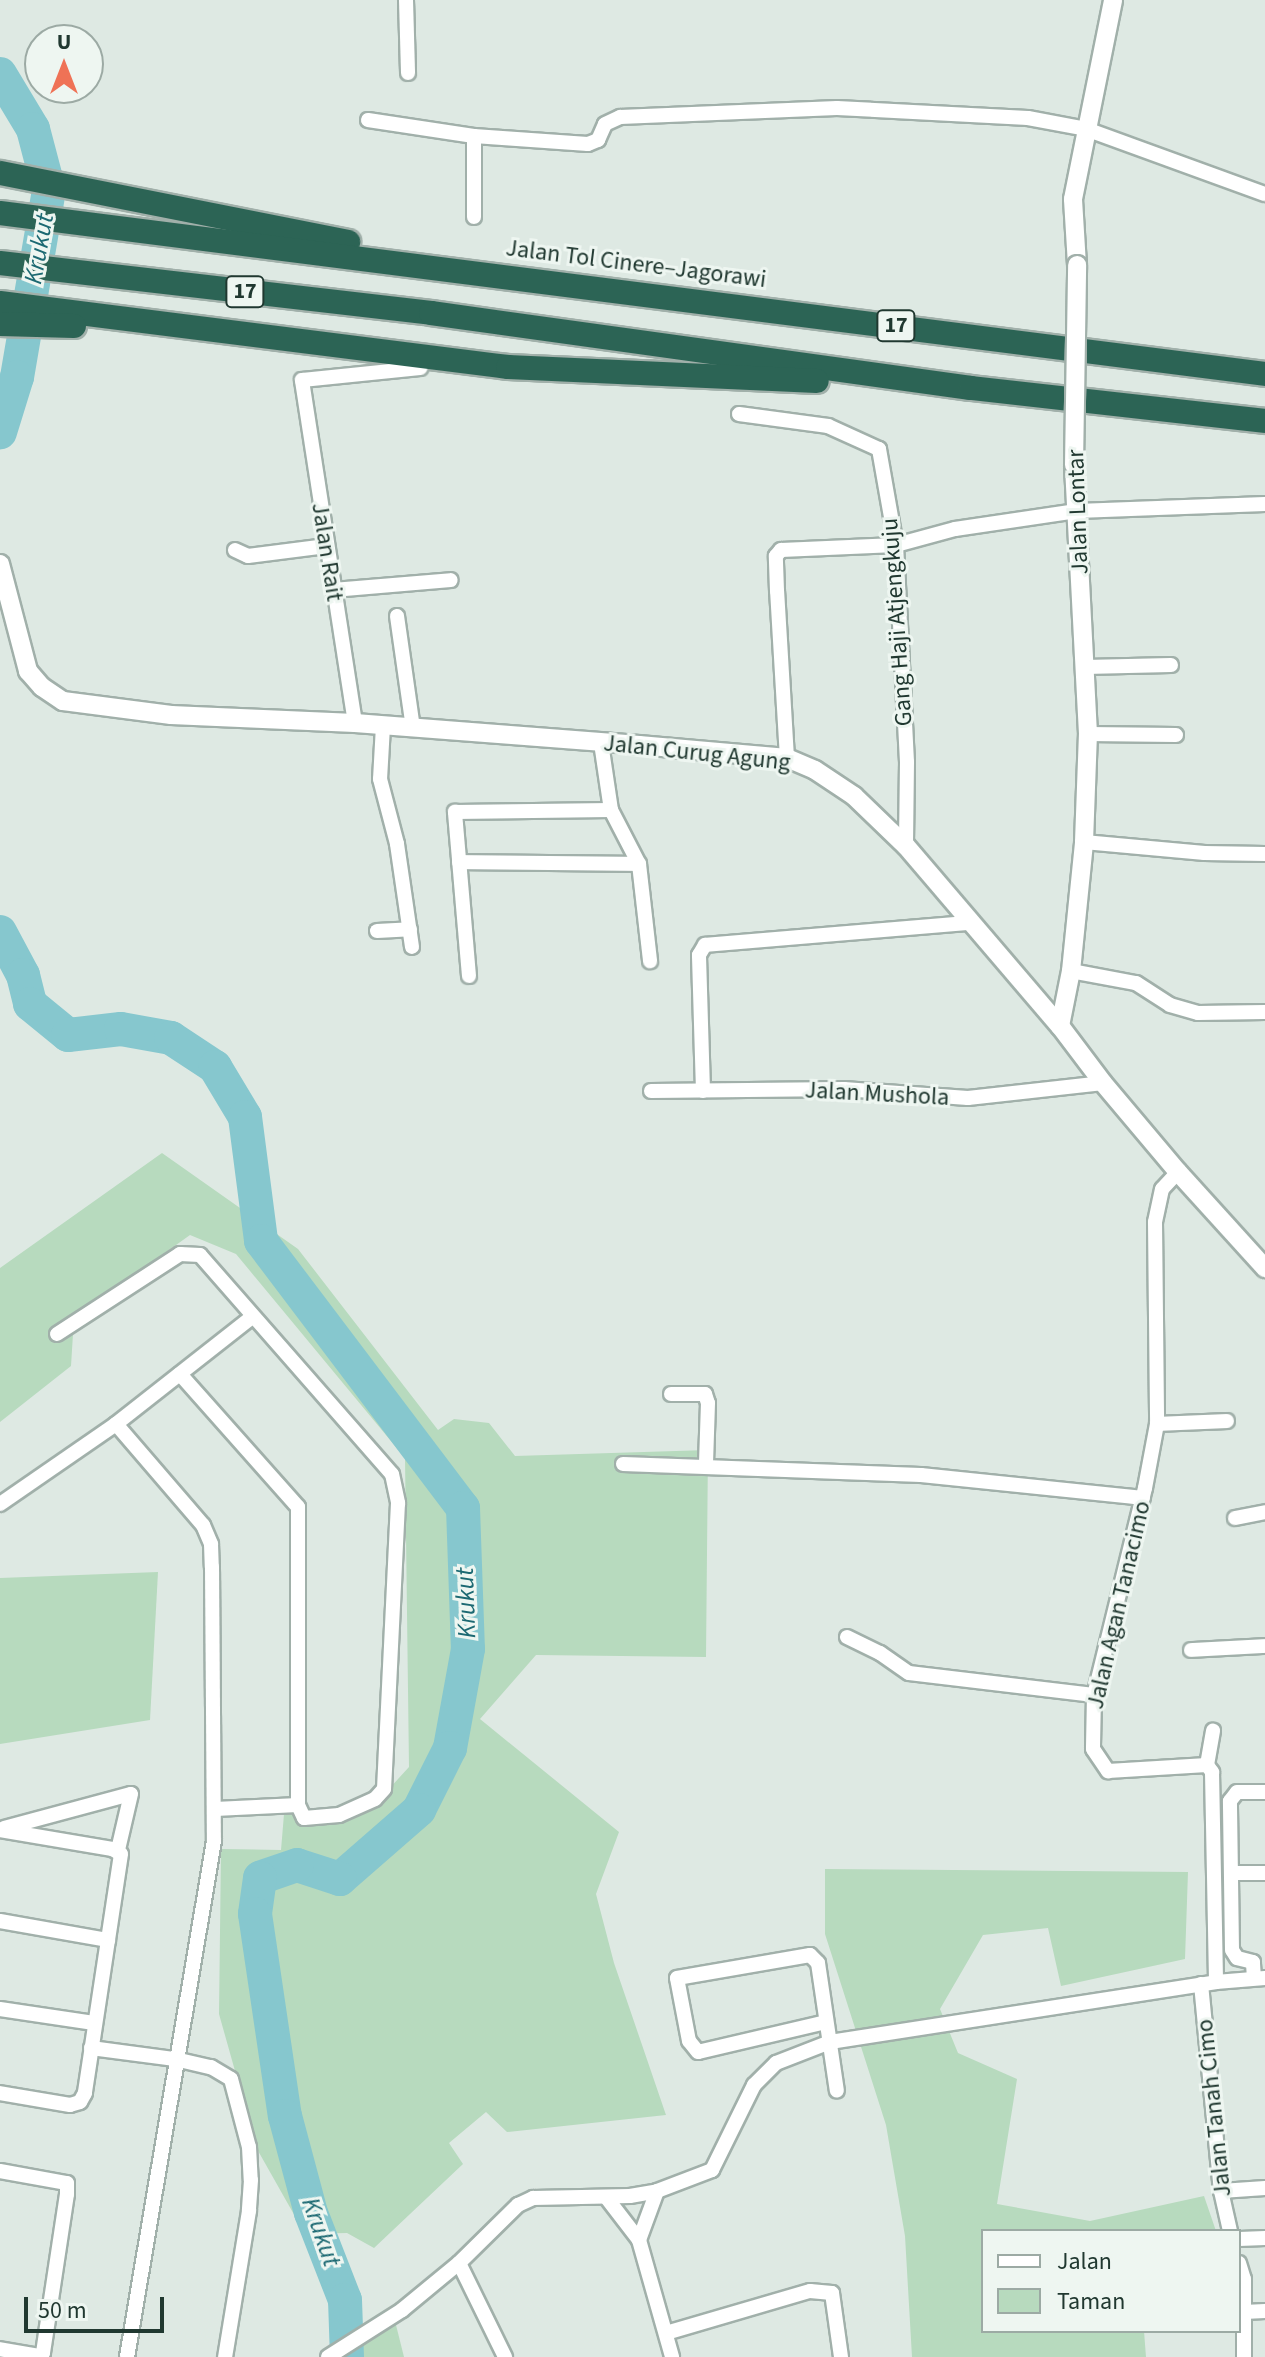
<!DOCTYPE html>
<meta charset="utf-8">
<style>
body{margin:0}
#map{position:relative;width:1265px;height:2357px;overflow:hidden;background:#dee9e3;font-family:"Source Sans 3",sans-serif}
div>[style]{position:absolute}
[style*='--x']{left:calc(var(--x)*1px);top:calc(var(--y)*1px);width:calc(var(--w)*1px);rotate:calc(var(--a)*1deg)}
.green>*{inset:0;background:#b7dabe}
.river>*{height:34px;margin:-17px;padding:0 17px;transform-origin:17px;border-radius:17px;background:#86c7ce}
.roads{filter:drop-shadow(2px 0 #a1b0aa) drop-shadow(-2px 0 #a1b0aa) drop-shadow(0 2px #a1b0aa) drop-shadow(0 -2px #a1b0aa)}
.minor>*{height:14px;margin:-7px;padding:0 7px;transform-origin:7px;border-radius:7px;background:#fff}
.tertiary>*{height:18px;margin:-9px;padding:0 9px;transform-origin:9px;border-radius:9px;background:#fff}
.motorway>*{height:24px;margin:-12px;padding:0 12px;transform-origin:12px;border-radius:12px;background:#2c6455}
.bridges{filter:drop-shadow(2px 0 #a1b0aa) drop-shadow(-2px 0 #a1b0aa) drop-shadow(0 2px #a1b0aa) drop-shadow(0 -2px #a1b0aa)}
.tertiary-bridge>*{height:18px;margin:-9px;padding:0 9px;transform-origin:9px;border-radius:9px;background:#fff}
span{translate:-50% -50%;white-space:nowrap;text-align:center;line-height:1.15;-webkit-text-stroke:6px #eef6f1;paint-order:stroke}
.shield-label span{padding:2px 6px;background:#eef6f1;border:2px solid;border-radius:6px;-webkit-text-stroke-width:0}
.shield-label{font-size:22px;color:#203830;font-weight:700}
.street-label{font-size:24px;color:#203830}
.water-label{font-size:26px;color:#1c6972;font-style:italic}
.legend{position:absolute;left:981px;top:2229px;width:260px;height:104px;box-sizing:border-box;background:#eef6f1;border:2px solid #9caaa4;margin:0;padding:10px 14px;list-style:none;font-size:24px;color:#203830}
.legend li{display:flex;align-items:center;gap:16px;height:40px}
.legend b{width:40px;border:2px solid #9caaa4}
.north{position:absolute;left:24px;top:24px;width:80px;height:80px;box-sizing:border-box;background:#eef6f1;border:2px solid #9caaa4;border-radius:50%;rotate:0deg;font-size:22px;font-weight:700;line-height:32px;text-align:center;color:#203830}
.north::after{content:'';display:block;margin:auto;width:28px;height:36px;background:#ef7256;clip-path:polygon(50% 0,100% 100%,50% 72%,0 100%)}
.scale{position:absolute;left:24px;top:2297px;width:140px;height:36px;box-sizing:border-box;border:4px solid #203830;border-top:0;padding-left:10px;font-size:24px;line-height:28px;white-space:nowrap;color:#203830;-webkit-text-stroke:6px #eef6f1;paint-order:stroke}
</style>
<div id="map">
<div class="green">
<div style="clip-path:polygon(162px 1153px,298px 1249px,438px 1430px,454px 1419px,489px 1423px,515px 1456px,708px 1450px,706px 1657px,536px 1655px,480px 1719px,619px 1832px,596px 1894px,614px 1963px,666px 2115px,507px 2132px,486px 2112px,449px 2143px,463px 2164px,374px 2248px,347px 2233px,305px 2234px,257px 2149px,219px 2014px,221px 1849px,281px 1850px,284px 1814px,338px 1815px,377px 1802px,409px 1767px,405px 1458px,236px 1254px,190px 1235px,74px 1318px,71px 1366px,0 1422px,0 1268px)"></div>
<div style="clip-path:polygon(158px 1572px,150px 1720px,0 1744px,0 1578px)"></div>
<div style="clip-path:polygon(825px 1869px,1188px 1872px,1185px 1959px,1061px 1986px,1048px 1928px,983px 1935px,940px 2009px,958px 2053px,1017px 2079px,997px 2204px,1090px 2221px,1204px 2196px,1216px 2231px,983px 2231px,983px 2331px,1144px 2331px,1146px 2357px,912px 2357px,905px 2236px,886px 2125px,825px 1934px)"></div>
<div style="clip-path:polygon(395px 2321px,404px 2357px,340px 2357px)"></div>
</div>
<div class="river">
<div style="--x:0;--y:74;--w:64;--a:59"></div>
<div style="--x:33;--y:129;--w:63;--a:75.3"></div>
<div style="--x:49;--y:190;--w:190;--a:99.7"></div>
<div style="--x:17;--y:377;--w:58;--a:107.2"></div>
<div style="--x:0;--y:932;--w:49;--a:61.9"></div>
<div style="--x:23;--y:975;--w:30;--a:76"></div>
<div style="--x:30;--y:1004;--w:49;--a:39.2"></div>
<div style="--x:68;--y:1035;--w:53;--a:-6.5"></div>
<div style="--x:121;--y:1029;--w:51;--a:10.2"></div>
<div style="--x:171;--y:1038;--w:53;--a:33.4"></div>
<div style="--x:215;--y:1067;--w:58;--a:59"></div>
<div style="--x:245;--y:1117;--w:125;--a:82.6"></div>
<div style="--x:261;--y:1241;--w:335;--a:52.9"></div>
<div style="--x:463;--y:1508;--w:141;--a:88"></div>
<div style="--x:468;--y:1649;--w:101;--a:100.3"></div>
<div style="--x:450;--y:1748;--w:69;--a:116.6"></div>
<div style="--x:419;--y:1810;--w:105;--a:138.9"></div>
<div style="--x:340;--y:1879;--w:45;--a:-162"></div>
<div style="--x:297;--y:1865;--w:39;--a:161"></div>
<div style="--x:260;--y:1878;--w:36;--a:98"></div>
<div style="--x:255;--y:1914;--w:204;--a:81.6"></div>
<div style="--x:285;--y:2116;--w:100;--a:75"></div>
<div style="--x:311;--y:2213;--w:93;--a:68.7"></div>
<div style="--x:345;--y:2300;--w:57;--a:88"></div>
</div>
<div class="roads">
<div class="minor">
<div style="--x:406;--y:0;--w:73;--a:88.4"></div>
<div style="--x:368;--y:120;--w:107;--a:8.6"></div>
<div style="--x:474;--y:136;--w:114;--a:4"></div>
<div style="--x:588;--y:144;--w:11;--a:-22"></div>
<div style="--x:598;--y:140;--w:17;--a:-66"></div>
<div style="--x:605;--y:124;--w:17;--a:-25"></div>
<div style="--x:620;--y:117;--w:217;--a:-2.4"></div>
<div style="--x:837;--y:108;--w:191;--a:3"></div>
<div style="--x:1028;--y:118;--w:59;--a:10.7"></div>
<div style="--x:1086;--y:129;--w:190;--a:20"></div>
<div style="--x:474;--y:136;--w:81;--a:90"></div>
<div style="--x:739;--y:414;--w:90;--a:7.7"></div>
<div style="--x:828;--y:426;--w:56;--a:24.3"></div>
<div style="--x:879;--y:449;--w:97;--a:80"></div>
<div style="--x:896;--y:545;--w:217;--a:87.1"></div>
<div style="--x:907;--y:762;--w:84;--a:90.7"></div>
<div style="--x:235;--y:550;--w:14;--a:25"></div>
<div style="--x:248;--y:556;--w:79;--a:-7.3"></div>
<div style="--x:333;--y:590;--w:118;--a:-4.8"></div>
<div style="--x:397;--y:616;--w:113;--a:81.9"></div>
<div style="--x:1085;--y:667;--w:86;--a:-1.3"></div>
<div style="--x:355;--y:723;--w:347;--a:-98.8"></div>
<div style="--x:302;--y:380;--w:119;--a:-5.8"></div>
<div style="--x:383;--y:726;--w:53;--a:93.2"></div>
<div style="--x:380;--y:779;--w:67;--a:75.3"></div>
<div style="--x:397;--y:844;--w:104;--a:81.7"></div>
<div style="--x:1088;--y:734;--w:88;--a:0.7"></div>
<div style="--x:601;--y:743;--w:68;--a:81.5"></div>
<div style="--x:787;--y:758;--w:167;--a:-93.4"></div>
<div style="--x:777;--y:591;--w:35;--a:-92"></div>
<div style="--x:776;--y:556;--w:8;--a:-50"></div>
<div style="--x:781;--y:550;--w:115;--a:-2.5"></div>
<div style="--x:896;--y:545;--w:61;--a:-15.2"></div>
<div style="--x:955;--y:529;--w:123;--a:-8.4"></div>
<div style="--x:1077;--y:511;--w:188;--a:-2.1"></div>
<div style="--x:1084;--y:842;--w:121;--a:5.2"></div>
<div style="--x:1204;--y:853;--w:61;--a:0.9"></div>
<div style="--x:459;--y:862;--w:180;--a:0.6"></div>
<div style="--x:377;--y:931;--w:33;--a:-3"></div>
<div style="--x:1071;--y:971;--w:66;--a:10.5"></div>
<div style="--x:1136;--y:983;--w:40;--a:32.9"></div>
<div style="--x:1170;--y:1005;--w:29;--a:16"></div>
<div style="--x:1198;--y:1013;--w:67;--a:-0.9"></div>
<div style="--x:469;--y:976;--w:165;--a:-94.9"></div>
<div style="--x:455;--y:812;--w:156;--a:-0.7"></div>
<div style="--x:611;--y:810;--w:61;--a:62.6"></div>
<div style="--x:639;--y:864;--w:98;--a:83.5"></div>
<div style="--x:651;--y:1091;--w:193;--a:-0.6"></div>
<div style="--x:844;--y:1089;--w:124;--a:4.2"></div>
<div style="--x:968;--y:1098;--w:136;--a:-6.3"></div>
<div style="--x:703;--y:1091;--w:136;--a:-91.7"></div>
<div style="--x:699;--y:955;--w:12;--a:-59"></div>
<div style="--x:705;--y:945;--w:265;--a:-4.8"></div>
<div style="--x:1178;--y:1172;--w:23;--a:133"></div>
<div style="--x:1162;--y:1189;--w:34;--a:102"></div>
<div style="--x:1155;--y:1222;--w:202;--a:89.4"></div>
<div style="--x:1157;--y:1424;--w:65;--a:100.6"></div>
<div style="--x:1145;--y:1488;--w:213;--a:103.8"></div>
<div style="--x:1094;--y:1695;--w:54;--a:91.1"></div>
<div style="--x:1093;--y:1749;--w:27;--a:56"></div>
<div style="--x:1108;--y:1771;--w:99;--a:-3.5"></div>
<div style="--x:57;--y:1334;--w:147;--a:-33"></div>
<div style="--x:180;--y:1254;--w:20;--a:3"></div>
<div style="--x:200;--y:1255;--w:291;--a:48.8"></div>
<div style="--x:392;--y:1474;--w:30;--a:78"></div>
<div style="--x:398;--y:1503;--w:286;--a:92.8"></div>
<div style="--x:384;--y:1789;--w:13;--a:132"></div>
<div style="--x:375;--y:1799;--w:39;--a:156"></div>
<div style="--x:339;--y:1815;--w:35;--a:175"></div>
<div style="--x:304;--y:1818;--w:14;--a:-115"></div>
<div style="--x:298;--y:1805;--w:298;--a:-90"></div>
<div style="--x:298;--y:1507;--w:178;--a:-131.6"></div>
<div style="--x:671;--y:1394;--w:34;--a:0"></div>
<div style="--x:705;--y:1394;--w:9;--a:72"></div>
<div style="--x:708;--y:1403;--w:61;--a:91.9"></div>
<div style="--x:116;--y:1424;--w:133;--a:49.3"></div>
<div style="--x:203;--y:1525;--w:21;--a:67"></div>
<div style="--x:211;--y:1544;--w:23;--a:88"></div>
<div style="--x:212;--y:1567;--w:274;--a:89.6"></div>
<div style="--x:214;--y:1841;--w:523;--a:99.57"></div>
<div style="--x:1157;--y:1424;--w:70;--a:-2.5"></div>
<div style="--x:623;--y:1464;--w:298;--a:2.1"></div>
<div style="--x:921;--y:1475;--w:223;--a:5.9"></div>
<div style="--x:0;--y:1504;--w:141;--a:-34.6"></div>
<div style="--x:116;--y:1424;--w:173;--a:-38.2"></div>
<div style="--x:1235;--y:1518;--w:31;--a:-11"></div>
<div style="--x:847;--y:1637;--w:37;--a:26"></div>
<div style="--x:880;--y:1653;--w:35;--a:35"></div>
<div style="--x:909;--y:1673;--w:186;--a:6.8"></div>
<div style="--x:1191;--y:1650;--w:74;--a:-3.1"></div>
<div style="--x:1207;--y:1765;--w:9;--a:54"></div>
<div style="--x:1212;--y:1772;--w:210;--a:88.9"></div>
<div style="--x:1207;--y:1765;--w:35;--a:-80"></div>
<div style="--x:215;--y:1809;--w:83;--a:-2.8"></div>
<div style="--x:4;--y:1828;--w:131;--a:-15"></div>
<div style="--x:131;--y:1794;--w:57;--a:103.1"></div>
<div style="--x:0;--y:1830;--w:114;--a:9.6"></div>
<div style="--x:112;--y:1849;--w:10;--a:29"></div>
<div style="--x:121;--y:1854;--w:242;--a:98.6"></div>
<div style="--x:85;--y:2093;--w:10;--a:119"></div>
<div style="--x:80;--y:2102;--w:10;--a:163"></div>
<div style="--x:70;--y:2105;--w:71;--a:-170.3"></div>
<div style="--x:1231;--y:1873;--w:34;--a:0"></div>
<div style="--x:0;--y:1921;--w:110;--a:10"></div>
<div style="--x:1254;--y:1978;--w:16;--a:-94"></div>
<div style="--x:1253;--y:1962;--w:16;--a:-166"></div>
<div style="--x:1237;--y:1958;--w:9;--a:-122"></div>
<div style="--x:1232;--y:1950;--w:149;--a:-90.8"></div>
<div style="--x:1230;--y:1801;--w:11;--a:-52"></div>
<div style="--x:1237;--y:1792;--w:28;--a:0"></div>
<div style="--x:1201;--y:1984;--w:208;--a:84.5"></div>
<div style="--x:1221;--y:2191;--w:41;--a:77.3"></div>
<div style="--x:0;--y:2009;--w:95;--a:8.5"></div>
<div style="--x:826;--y:2022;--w:131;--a:166.8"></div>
<div style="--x:698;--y:2052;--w:14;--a:-129"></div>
<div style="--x:689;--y:2041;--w:64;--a:-100.8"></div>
<div style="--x:677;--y:1978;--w:135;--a:-9.8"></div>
<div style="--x:810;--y:1955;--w:11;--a:45"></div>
<div style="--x:818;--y:1963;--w:129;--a:81.6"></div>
<div style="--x:91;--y:2048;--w:85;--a:7.5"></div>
<div style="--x:175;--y:2059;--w:37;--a:13"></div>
<div style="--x:211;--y:2067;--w:23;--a:31"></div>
<div style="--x:231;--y:2079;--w:70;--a:75.2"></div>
<div style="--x:249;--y:2147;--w:33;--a:87"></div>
<div style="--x:251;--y:2180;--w:31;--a:94"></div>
<div style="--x:249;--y:2211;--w:148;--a:99.3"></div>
<div style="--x:0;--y:2171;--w:68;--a:10.2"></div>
<div style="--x:67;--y:2183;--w:11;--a:90"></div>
<div style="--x:67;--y:2194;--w:161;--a:98.6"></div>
<div style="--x:43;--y:2353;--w:5;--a:143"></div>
<div style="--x:39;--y:2356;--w:40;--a:-170"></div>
<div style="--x:1221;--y:2191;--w:44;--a:-3.9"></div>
<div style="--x:606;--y:2197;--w:54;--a:52.5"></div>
<div style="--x:639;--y:2240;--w:122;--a:74.2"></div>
<div style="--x:1239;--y:2239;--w:26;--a:-2"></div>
<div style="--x:639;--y:2240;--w:52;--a:-69.8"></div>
<div style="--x:459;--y:2263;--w:105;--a:63.9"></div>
<div style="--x:1239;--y:2263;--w:17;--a:73"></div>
<div style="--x:1244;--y:2279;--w:78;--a:90"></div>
<div style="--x:1244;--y:2312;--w:21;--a:-3"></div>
<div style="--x:666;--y:2333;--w:150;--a:-16.3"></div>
<div style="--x:810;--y:2291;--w:22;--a:5"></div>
<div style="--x:832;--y:2293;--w:65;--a:82"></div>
<div style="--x:328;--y:2357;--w:88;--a:-32.4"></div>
<div style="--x:402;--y:2310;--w:74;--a:-39.5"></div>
<div style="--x:459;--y:2263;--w:83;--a:-44.5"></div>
<div style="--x:518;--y:2205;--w:17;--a:-25"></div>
<div style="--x:533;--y:2198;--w:97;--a:-1.2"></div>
<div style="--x:630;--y:2196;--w:27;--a:-10"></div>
<div style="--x:657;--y:2191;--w:59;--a:-20.9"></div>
<div style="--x:712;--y:2170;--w:95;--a:-63.7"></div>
<div style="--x:754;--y:2085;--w:31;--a:-45"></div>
<div style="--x:776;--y:2063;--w:58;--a:-21.3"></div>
<div style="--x:830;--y:2042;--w:391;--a:-8.8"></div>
<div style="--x:1216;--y:1982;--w:49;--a:-4.7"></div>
</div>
<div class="tertiary">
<div style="--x:1077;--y:265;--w:66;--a:-93.5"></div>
<div style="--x:1073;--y:199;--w:203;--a:-78.6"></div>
<div style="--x:0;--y:564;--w:111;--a:75.3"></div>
<div style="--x:28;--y:671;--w:21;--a:49"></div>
<div style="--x:42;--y:687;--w:25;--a:34"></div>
<div style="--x:63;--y:701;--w:109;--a:7.4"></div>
<div style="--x:171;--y:715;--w:184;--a:2.5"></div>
<div style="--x:355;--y:723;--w:285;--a:4.4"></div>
<div style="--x:639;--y:745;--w:149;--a:5"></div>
<div style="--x:787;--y:758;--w:30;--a:23"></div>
<div style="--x:815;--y:770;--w:47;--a:33.7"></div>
<div style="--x:854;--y:796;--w:72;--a:43.9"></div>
<div style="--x:906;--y:846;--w:237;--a:49.5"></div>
<div style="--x:1060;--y:1026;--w:71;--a:53"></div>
<div style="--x:1103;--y:1083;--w:116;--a:49.9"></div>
<div style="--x:1178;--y:1172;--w:130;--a:47.8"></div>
<div style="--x:1060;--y:1026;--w:56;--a:-78.7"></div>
<div style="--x:1071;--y:971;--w:130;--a:-84.2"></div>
<div style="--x:1084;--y:842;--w:108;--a:-87.9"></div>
<div style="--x:1088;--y:734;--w:269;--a:-93"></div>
</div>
<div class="motorway">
<div style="--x:0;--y:173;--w:355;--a:11.2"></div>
<div style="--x:0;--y:213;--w:1275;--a:7.25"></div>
<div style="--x:0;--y:263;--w:434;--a:6.6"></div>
<div style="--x:431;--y:313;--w:545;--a:7.91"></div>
<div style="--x:971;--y:388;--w:296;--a:6.4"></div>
<div style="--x:0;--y:303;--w:512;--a:7.18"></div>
<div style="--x:508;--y:367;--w:309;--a:2.6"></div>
<div style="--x:0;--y:324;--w:74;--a:1.5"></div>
</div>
</div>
<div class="bridges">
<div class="tertiary-bridge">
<div style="--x:1074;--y:465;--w:200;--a:-89.1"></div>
</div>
</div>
<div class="shield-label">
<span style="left:245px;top:292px">17</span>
<span style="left:896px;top:326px">17</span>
</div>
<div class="street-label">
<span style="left:636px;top:264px;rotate:7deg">Jalan Tol Cinere–Jagorawi</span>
<span style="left:1078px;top:512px;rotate:-92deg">Jalan Lontar</span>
<span style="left:327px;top:552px;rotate:81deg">Jalan Rait</span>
<span style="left:897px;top:622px;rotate:-94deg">Gang Haji Atjengkuju</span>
<span style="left:697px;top:753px;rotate:6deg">Jalan Curug Agung</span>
<span style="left:877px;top:1094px;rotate:3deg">Jalan Mushola</span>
<span style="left:1119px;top:1605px;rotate:-77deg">Jalan Agan Tanacimo</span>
<span style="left:1214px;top:2108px;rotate:-96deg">Jalan Tanah Cimo</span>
</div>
<div class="water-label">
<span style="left:39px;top:249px;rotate:-80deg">Krukut</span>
<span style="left:466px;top:1603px;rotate:-92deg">Krukut</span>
<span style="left:321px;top:2232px;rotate:71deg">Krukut</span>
</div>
<ul class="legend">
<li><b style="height:10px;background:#fff"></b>Jalan</li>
<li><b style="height:22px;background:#b7dabe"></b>Taman</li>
</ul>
<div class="north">U</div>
<div class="scale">50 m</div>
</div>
